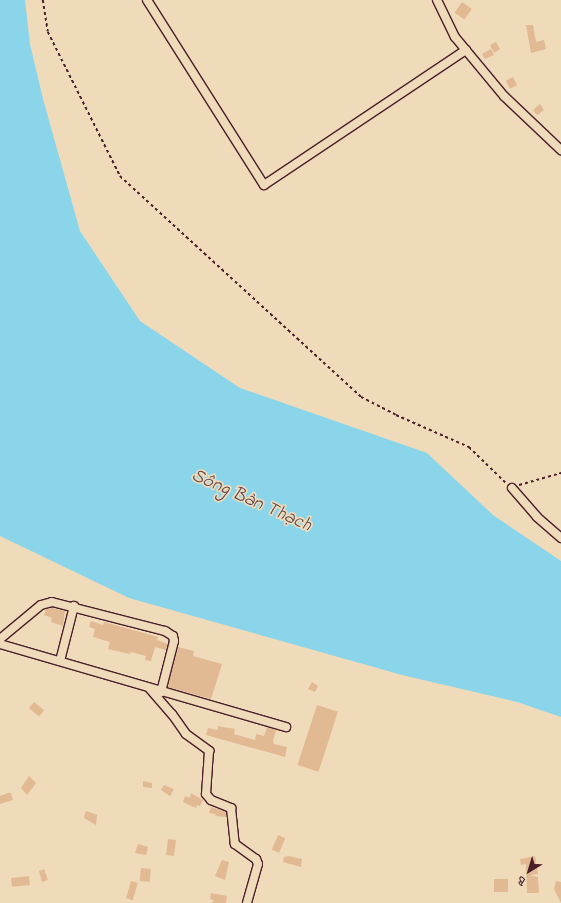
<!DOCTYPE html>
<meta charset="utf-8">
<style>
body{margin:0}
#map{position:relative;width:561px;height:903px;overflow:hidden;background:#efdbb9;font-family:"Indie Flower",sans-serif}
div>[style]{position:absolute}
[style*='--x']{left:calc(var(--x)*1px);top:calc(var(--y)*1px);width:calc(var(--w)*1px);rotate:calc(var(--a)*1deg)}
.water>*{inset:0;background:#8bd5eb}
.building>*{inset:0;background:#e1b992;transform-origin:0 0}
.path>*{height:1.5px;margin-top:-0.75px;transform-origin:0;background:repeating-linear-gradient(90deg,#4a1f2b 0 3px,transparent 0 6px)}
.roads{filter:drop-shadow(1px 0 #4a1f2b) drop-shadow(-1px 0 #4a1f2b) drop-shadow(0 1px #4a1f2b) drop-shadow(0 -1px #4a1f2b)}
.minor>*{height:8px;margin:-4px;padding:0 4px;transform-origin:4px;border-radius:4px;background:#efdbb9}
span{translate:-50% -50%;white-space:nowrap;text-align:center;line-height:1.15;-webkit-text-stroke:3.5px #efdbb9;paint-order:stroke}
.water-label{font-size:19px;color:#574351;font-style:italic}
.north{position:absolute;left:509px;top:851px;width:40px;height:40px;-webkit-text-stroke:3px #efdbb9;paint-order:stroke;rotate:218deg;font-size:11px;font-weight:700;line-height:16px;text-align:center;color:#4a1f2b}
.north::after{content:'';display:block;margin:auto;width:14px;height:18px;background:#4a1f2b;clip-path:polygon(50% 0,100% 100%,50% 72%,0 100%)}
</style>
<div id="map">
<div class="water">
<div style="clip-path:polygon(0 0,25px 0,30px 44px,43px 99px,80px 231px,140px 321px,240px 388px,427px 453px,493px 515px,561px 561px,561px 717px,517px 702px,402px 675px,129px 598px,0 536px)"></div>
</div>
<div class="building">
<div style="left:462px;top:2px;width:12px;height:13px;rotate:35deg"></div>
<div style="clip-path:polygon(526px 25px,533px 25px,536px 42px,544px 40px,546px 49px,531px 53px)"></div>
<div style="clip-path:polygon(496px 42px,500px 49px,494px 53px,490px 45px)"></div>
<div style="clip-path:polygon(491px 49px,494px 55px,485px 59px,482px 54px)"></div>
<div style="left:513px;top:77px;width:9px;height:8px;rotate:63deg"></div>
<div style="clip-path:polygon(540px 104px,544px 110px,537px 115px,533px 110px)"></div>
<div style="clip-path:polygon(52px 608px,65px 611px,63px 626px,51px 622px,52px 618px,44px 615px,46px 609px)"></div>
<div style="clip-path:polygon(91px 621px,103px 625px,104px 622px,158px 637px,157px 640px,168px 644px,166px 650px,155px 647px,151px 661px,145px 660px,146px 656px,131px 652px,130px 654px,108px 649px,110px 642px,93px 637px,95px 629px,89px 627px)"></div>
<div style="clip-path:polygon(178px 647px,194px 651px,193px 656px,222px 664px,211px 699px,168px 687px)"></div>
<div style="clip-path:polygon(312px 682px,318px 686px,315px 692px,308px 689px)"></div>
<div style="left:34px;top:702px;width:13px;height:8px;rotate:39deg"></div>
<div style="left:317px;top:705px;width:22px;height:63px;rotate:18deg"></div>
<div style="clip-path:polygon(218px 726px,235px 729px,234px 734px,255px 740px,256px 734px,264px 736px,267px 727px,276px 730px,273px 741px,274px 744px,287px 747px,285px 757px,206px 735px,208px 728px,218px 730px)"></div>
<div style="clip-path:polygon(29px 776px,36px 783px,27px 795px,21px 788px)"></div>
<div style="clip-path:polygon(143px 781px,152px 783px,152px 788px,143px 787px)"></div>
<div style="clip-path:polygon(164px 785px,174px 789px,170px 796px,161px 790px)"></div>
<div style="clip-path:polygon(8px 793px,11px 793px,13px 800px,0 804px,0 796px)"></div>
<div style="clip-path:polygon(191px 793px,203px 800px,200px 806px,197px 805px,196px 808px,183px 802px,185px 796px,190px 798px)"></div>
<div style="clip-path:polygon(211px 807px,226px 812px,226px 817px,215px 816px,216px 814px,209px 813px)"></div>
<div style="clip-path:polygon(86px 811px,97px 815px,96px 825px,84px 818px)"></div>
<div style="left:278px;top:835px;width:8px;height:16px;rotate:23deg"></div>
<div style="left:168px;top:839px;width:8px;height:16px;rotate:7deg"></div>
<div style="clip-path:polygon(138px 844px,148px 847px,146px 855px,135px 853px)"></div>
<div style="clip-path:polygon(289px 856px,302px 859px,301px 867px,283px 862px,284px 857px)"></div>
<div style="clip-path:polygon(535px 856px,538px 874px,530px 875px,538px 877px,539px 893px,527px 893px,526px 864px,521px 865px,520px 859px)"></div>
<div style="clip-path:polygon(222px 860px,229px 862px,225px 880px,215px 876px)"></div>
<div style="left:141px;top:868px;width:10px;height:13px;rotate:6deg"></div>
<div style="clip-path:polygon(44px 869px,48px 880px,42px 882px,39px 871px)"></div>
<div style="left:29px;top:876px;width:9px;height:18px;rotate:84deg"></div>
<div style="left:494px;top:879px;width:14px;height:13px"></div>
<div style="left:131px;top:881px;width:7px;height:18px;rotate:16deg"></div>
<div style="clip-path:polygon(556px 881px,561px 882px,561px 903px,554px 889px)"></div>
<div style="clip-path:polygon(211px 893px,227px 896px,226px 903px,212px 903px,214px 900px,210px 899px)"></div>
</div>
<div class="path">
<div style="--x:43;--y:0;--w:32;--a:81"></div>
<div style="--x:48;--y:32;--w:161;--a:63.4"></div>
<div style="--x:120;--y:176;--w:327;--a:42.5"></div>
<div style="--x:361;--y:397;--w:39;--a:27"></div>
<div style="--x:396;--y:415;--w:80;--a:23.7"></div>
<div style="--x:469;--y:447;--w:53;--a:44.2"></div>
<div style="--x:519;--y:485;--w:44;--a:-15.9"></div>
</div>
<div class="roads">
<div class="minor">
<div style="--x:147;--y:0;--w:219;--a:57.7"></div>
<div style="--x:264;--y:185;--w:243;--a:-33.8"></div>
<div style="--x:437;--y:0;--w:41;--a:64.1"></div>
<div style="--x:455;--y:37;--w:77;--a:50.3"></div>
<div style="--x:504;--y:96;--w:79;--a:43.5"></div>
<div style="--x:512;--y:488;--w:38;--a:49"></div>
<div style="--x:537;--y:517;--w:32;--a:41"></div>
<div style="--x:0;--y:639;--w:53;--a:-39.7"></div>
<div style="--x:41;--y:605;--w:11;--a:-15"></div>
<div style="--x:52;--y:602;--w:117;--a:14.4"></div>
<div style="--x:165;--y:631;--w:9;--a:32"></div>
<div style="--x:173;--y:636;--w:5;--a:79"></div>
<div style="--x:174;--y:641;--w:53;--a:104.3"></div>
<div style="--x:0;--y:644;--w:298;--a:16.2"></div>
<div style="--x:60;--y:661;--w:57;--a:-75.7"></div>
<div style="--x:149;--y:688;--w:35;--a:49"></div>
<div style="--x:172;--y:714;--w:24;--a:55"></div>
<div style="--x:186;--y:734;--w:29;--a:36"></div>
<div style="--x:209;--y:751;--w:43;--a:94"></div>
<div style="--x:206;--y:794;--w:8;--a:50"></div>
<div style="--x:211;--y:800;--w:22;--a:22"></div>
<div style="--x:231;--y:808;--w:36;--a:84"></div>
<div style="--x:235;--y:844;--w:26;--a:36"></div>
<div style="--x:256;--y:859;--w:5;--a:68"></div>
<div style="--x:258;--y:864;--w:41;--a:105.8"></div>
</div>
</div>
<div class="water-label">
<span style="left:251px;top:501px;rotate:24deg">Sông Bàn Thạch</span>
</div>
<div class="north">B</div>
</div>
